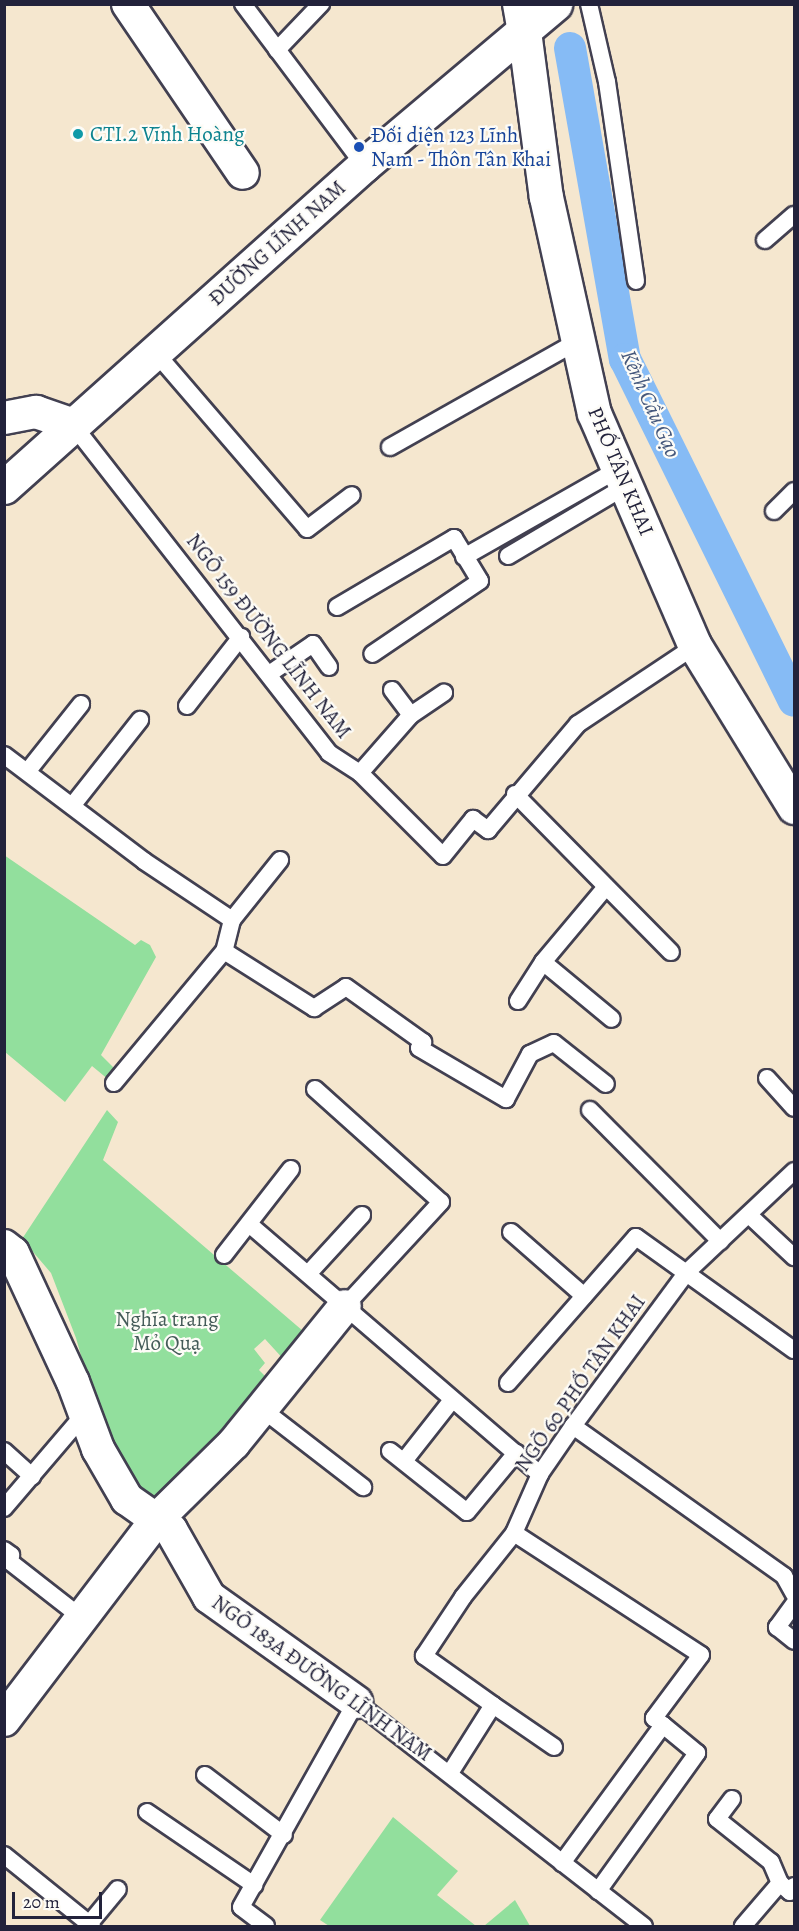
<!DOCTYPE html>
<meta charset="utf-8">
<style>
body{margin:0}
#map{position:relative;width:799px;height:1931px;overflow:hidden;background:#f5e7cf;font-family:Alegreya,serif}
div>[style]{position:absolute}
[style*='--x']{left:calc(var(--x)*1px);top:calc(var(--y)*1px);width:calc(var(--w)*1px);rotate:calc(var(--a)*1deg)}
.green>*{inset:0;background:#92df9d}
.canal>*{height:32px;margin:-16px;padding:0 16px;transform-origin:16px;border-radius:16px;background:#86bbf5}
.roads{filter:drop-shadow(2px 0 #424051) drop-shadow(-2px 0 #424051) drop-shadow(0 2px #424051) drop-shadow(0 -2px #424051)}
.service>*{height:16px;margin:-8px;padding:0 8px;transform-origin:8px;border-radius:8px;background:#fff}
.minor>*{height:32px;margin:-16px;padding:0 16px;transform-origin:16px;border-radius:16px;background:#fff}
.tertiary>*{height:33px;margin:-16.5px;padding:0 16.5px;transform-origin:16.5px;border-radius:16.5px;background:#fff}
.secondary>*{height:33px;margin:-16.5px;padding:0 16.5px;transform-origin:16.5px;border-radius:16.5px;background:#fff}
.dots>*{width:16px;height:16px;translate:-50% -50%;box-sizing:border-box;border:3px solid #fdfcf7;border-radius:50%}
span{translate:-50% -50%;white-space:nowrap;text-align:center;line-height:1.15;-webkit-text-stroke:4.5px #fdfcf7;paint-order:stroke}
.culture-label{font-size:21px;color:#0d838f}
.left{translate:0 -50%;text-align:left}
.transit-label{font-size:21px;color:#164399}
.street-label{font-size:21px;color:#22223b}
.park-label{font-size:21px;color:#445b58}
.water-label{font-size:22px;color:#45587c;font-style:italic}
.frame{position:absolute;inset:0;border:6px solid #22223b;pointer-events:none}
.scale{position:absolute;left:12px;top:1892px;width:90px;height:27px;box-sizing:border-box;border:3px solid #22223b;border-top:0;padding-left:8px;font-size:18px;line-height:21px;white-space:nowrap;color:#22223b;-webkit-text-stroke:4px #fdfcf7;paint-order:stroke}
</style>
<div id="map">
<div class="green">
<div style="clip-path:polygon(4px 855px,135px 945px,141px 940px,150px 945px,156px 957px,101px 1055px,116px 1070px,109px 1080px,92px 1066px,65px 1102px,5px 1052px)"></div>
<div style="clip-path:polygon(107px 1110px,118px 1122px,103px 1160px,310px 1337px,286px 1362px,265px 1339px,254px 1349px,265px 1363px,259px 1370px,270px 1381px,152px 1505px,125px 1483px,104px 1436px,76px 1338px,51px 1273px,22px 1239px)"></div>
<div style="clip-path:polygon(393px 1817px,458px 1871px,437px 1895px,476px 1926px,329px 1926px,320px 1920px)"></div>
<div style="clip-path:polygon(515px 1900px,530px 1926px,484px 1926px)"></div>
</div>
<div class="canal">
<div style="--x:570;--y:48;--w:316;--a:80"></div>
<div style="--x:625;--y:359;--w:381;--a:63.7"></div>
</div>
<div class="roads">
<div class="service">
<div style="--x:243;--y:4;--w:201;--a:53.1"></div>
<div style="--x:589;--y:4;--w:80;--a:77"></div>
<div style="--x:607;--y:82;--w:201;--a:81.7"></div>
<div style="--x:277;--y:50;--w:64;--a:-46.3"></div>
<div style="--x:765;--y:240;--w:38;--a:-41"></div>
<div style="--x:155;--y:352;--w:233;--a:49.3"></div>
<div style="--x:307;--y:529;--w:56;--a:-37.1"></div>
<div style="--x:73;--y:425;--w:416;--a:52"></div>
<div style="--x:329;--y:753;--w:37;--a:33"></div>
<div style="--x:360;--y:773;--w:117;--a:45"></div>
<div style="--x:443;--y:856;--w:48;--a:-51"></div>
<div style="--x:473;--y:819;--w:19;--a:36"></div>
<div style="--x:488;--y:830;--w:139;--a:-49.7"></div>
<div style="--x:578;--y:724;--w:141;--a:-33.7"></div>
<div style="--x:390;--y:447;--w:216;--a:-29.4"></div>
<div style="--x:774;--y:511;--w:28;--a:-45"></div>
<div style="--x:508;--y:556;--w:137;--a:-30.7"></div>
<div style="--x:464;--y:557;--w:178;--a:-29.6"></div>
<div style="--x:337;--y:607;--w:136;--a:-30.5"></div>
<div style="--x:454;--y:538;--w:50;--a:58.8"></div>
<div style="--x:480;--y:581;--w:130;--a:145.9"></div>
<div style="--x:269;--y:674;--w:53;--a:-34.3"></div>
<div style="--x:313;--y:644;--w:28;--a:55"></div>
<div style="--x:392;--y:690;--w:31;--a:53"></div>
<div style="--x:187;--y:706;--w:88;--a:-52"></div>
<div style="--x:4;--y:755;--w:176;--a:37.1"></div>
<div style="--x:144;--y:861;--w:106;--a:33.8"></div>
<div style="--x:232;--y:920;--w:32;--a:104"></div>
<div style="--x:224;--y:951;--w:107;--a:32.3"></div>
<div style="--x:314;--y:1008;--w:38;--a:-33"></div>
<div style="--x:346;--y:987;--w:95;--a:35.5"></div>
<div style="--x:423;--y:1042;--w:7;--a:124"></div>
<div style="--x:419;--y:1048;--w:101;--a:30.4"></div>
<div style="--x:506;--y:1099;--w:51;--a:-61.9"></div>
<div style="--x:530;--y:1054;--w:26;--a:-25"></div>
<div style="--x:554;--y:1043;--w:66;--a:38.3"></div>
<div style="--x:27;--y:772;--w:87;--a:-51.5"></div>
<div style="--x:360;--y:773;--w:77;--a:-48.7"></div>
<div style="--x:411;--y:715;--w:40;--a:-34"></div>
<div style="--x:515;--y:794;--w:222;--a:45.4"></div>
<div style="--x:72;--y:806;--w:110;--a:-51.7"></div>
<div style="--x:232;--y:920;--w:77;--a:-51.3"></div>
<div style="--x:543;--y:962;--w:89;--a:39.6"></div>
<div style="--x:518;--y:1001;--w:46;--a:-57.3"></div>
<div style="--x:543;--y:962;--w:98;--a:-50"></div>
<div style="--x:767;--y:1078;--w:40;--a:48"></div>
<div style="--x:114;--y:1083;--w:172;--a:-50.2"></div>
<div style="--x:315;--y:1089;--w:169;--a:41.9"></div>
<div style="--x:441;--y:1202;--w:142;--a:132.7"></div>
<div style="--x:590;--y:1110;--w:185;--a:45.2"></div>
<div style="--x:749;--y:1215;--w:62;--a:43"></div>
<div style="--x:249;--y:1224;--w:384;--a:40.7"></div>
<div style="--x:511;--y:1232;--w:97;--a:41.2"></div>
<div style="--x:224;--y:1255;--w:109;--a:-52.1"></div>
<div style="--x:308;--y:1274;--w:80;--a:-47.5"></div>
<div style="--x:508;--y:1383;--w:194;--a:-48.8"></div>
<div style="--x:636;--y:1237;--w:194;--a:35.6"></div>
<div style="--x:262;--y:1409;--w:128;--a:37.7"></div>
<div style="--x:573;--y:1426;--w:259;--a:35.4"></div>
<div style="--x:784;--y:1576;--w:21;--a:61"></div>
<div style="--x:4;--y:1451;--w:38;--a:42"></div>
<div style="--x:390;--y:1451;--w:98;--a:38.4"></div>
<div style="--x:467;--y:1512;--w:77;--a:-50.3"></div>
<div style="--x:404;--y:1461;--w:78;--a:-51.8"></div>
<div style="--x:4;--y:1508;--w:125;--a:-49.5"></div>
<div style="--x:514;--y:1533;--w:223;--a:33.1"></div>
<div style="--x:701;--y:1655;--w:79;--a:126.7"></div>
<div style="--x:654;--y:1718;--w:11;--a:38"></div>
<div style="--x:663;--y:1725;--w:171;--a:126.2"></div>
<div style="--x:4;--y:1550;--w:9;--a:36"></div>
<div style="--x:11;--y:1555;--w:6;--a:108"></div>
<div style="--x:9;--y:1561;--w:93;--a:38"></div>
<div style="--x:794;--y:1604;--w:29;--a:126"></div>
<div style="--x:777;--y:1627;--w:22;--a:39"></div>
<div style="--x:493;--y:1705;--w:74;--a:34.5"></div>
<div style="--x:450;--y:1773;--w:80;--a:-57.7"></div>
<div style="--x:493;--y:1705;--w:85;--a:-144.6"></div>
<div style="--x:424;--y:1656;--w:71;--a:-56.5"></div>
<div style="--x:463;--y:1597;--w:82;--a:-51.4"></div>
<div style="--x:514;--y:1533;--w:64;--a:-66.2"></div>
<div style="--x:540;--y:1474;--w:58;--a:-55.5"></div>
<div style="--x:573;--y:1426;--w:192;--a:-53.5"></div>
<div style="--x:687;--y:1272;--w:147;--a:-43.3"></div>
<div style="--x:205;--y:1775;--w:99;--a:37.2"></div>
<div style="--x:732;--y:1799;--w:25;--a:127"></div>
<div style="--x:717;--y:1819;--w:69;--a:38.5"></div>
<div style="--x:771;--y:1862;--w:23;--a:67"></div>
<div style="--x:780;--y:1883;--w:57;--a:130.7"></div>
<div style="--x:147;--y:1812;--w:130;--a:34.3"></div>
<div style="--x:4;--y:1855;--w:113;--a:38.9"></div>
<div style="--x:780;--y:1883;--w:13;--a:42"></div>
<div style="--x:790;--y:1892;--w:7;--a:-56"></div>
<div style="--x:598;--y:1891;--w:170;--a:-54.3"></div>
<div style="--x:697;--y:1753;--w:44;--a:-140.5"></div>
<div style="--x:89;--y:1924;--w:45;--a:-50.4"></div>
<div style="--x:266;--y:1926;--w:31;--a:-143"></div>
<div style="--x:241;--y:1907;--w:235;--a:-60.7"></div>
<div style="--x:356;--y:1702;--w:365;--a:37.9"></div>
</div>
<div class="minor">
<div style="--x:128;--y:4;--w:204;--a:55.8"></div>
<div style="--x:519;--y:4;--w:27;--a:80"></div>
<div style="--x:4;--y:418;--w:33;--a:-11"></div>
<div style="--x:36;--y:412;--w:39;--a:19"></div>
<div style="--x:4;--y:1246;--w:11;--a:38"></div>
<div style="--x:13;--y:1253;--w:142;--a:65.1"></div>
<div style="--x:73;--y:1382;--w:72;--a:69.5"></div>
<div style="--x:98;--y:1449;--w:58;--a:59.9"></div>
<div style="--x:127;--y:1499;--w:54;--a:35.2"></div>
<div style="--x:171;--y:1530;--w:77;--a:60.4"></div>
<div style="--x:209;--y:1597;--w:181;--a:35.5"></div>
<div style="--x:4;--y:1720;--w:253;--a:-52.7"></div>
<div style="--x:157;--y:1519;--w:108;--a:-44.6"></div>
<div style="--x:234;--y:1443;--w:176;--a:-51"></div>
</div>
<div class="tertiary">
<div style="--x:524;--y:31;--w:167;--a:82.5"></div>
<div style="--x:546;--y:197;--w:221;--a:77.5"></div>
<div style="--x:594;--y:413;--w:254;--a:66.6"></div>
<div style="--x:695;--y:646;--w:189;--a:58.4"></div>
</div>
<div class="secondary">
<div style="--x:4;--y:487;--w:483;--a:-41.8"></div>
<div style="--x:364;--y:165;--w:250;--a:-40.1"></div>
</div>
</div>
<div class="dots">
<div style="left:78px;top:134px;background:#0f9aa8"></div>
<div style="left:359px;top:147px;background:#1a4fb4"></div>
</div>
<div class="culture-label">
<span class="left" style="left:90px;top:134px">CTI.2 Vĩnh Hoàng</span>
</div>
<div class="transit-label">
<span class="left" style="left:371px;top:147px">Đối diện 123 Lĩnh<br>Nam - Thôn Tân Khai</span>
</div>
<div class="street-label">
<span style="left:277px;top:243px;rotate:-42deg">ĐƯỜNG LĨNH NAM</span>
<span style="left:621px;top:471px;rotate:67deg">PHỐ TÂN KHAI</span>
<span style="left:269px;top:636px;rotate:52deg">NGÕ 159 ĐƯỜNG LĨNH NAM</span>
<span style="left:580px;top:1383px;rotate:-55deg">NGÕ 60 PHỐ TÂN KHAI</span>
<span style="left:322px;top:1678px;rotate:36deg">NGÕ 183A ĐƯỜNG LĨNH NAM</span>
</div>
<div class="park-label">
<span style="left:167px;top:1331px">Nghĩa trang<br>Mỏ Quạ</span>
</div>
<div class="water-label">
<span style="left:650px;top:404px;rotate:66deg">Kênh Cầu Gạo</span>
</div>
<div class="frame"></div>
<div class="scale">20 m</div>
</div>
